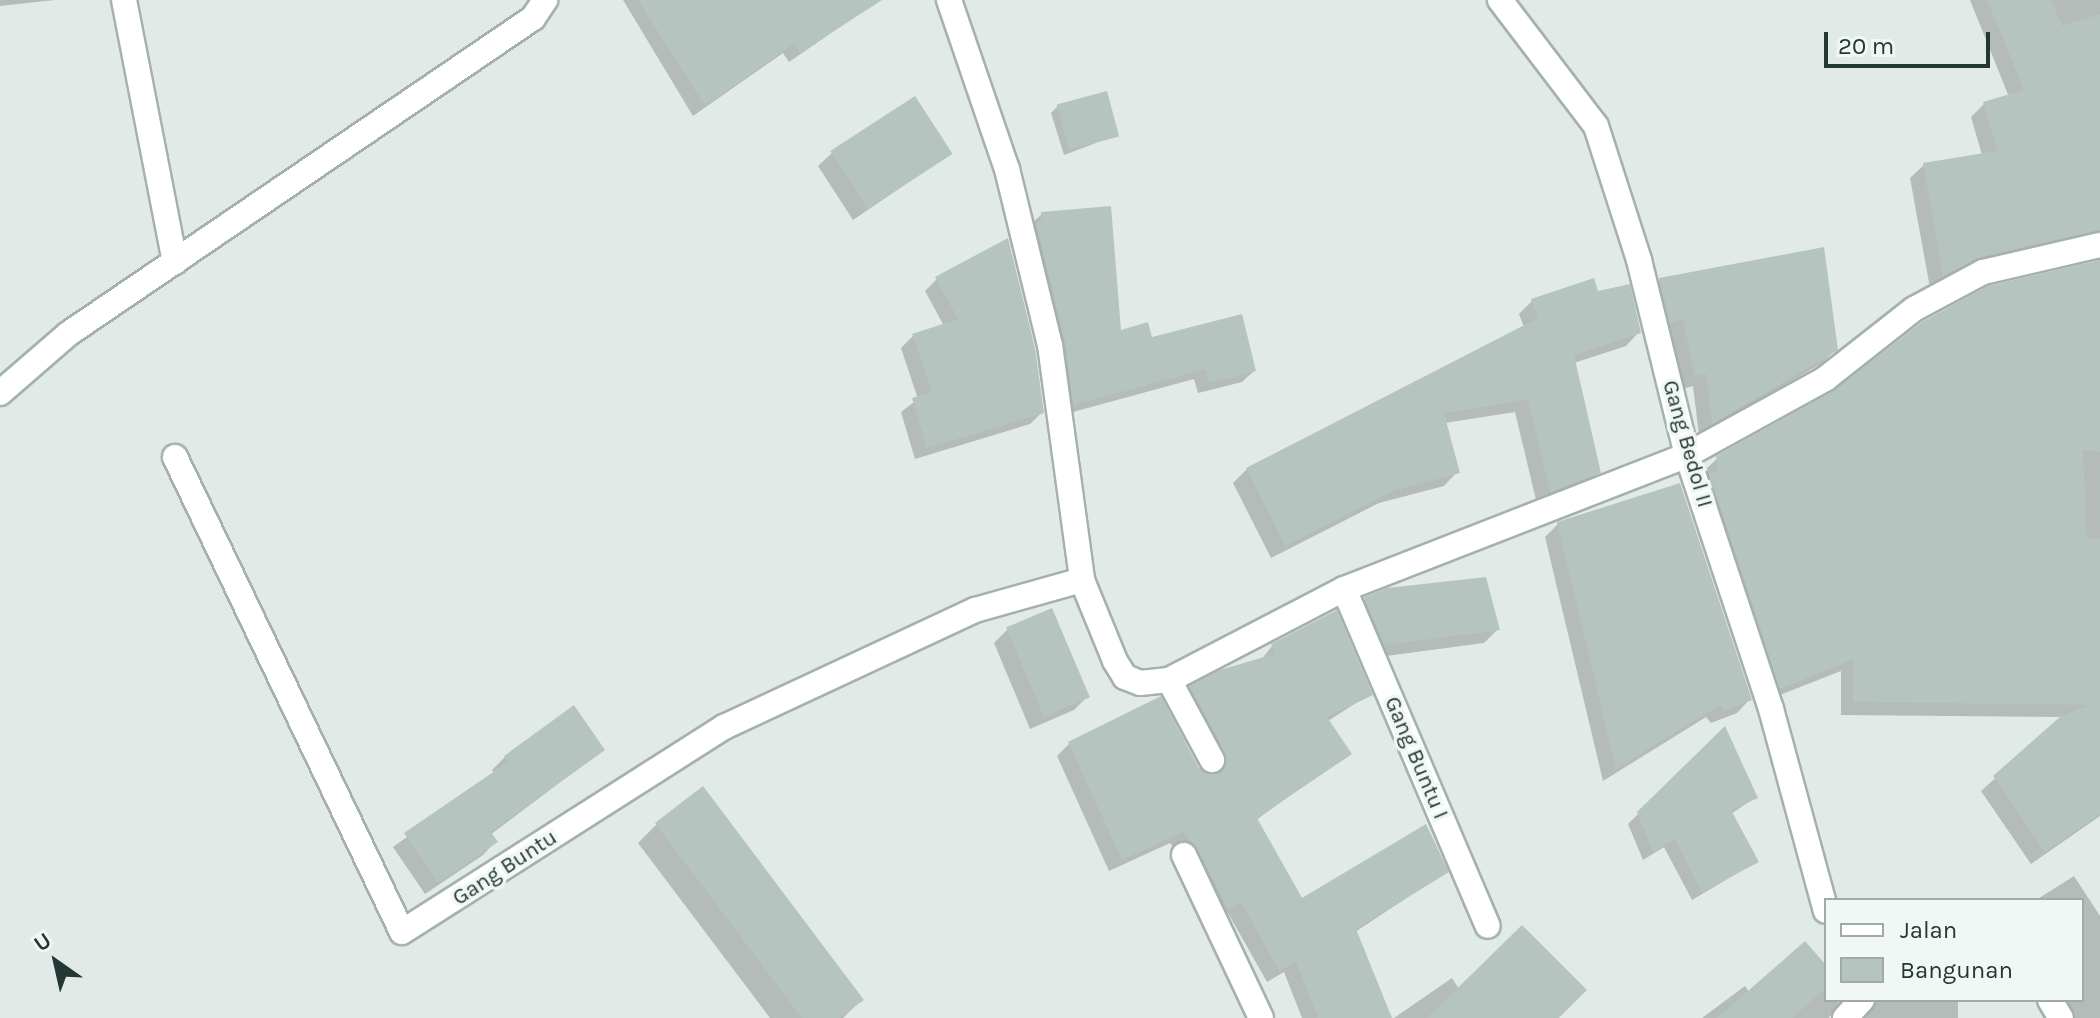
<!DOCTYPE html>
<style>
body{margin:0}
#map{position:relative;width:2100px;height:1018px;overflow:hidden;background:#e1eae7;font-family:Karla,sans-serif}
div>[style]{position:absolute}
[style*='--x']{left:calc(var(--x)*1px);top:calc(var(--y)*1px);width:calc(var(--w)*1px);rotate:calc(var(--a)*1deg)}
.shadow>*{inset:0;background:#0003;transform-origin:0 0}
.building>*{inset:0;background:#b6c4c0;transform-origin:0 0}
.roads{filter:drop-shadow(2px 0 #a4b1ae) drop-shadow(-2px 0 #a4b1ae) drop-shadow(0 2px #a4b1ae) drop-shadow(0 -2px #a4b1ae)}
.minor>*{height:24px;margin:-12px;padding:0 12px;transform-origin:12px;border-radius:12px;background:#fff}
span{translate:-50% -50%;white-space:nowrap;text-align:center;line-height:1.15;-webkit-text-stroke:7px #f1f7f4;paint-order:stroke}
.street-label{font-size:22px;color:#233835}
.legend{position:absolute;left:1824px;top:898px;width:260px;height:104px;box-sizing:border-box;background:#f1f7f4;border:2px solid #9faba8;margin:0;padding:10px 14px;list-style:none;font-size:24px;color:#233835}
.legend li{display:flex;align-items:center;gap:16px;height:40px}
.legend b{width:40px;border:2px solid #9faba8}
.north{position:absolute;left:16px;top:922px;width:80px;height:80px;-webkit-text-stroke:6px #f1f7f4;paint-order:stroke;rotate:326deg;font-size:22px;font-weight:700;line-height:32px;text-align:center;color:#233835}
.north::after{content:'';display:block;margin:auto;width:28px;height:36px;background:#233835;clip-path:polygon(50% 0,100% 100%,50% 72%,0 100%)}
.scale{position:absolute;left:1824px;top:32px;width:166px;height:36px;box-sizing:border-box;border:4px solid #233835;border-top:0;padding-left:10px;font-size:24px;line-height:28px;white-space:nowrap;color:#233835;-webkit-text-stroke:6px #f1f7f4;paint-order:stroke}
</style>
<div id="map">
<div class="shadow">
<div style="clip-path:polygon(0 0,55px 0,0 6px)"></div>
<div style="clip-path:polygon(623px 0,879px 0,789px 62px,783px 53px,693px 116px)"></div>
<div style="clip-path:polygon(1970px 0,2100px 0,2100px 816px,2031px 864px,1981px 791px,2063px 717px,1841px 715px,1841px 671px,1767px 700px,1704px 471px,1718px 458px,2099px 260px,2099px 248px,1930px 288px,1910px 178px,1924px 165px,1982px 155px,1971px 117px,1984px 104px,2009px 97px)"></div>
<div style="clip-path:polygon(1058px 106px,1117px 135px,1064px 155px,1051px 113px)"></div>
<div style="clip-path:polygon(832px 153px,950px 154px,853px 220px,818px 166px)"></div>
<div style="clip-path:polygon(1042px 214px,1120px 333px,1254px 371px,1242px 382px,1198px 393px,1194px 379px,1062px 415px,1030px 225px)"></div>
<div style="clip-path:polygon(937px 279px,1042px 412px,1030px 424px,915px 459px,901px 412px,918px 399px,901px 348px,913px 336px,944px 326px,925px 291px)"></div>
<div style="clip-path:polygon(1660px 280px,1836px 349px,1822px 363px,1699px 435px,1693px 386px,1682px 389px,1670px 331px,1657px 335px,1647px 294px)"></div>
<div style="clip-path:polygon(1597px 293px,1639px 332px,1626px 346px,1574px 363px,1598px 472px,1585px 486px,1537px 504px,1515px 412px,1445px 423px,1457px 472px,1444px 486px,1379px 503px,1271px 558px,1233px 483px,1247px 469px,1524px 327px,1519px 314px,1532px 301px)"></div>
<div style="clip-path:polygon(1558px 524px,1750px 699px,1737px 713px,1711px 723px,1706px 717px,1603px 781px,1545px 537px)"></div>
<div style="clip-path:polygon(1365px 599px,1498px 629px,1484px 643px,1371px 658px,1352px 612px)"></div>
<div style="clip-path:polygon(1007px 630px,1088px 696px,1074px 710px,1030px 729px,994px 643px)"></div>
<div style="clip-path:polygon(1272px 646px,1370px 694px,1328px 721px,1349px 753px,1256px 820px,1301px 901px,1446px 872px,1355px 932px,1377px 1018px,1302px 1018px,1284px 972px,1267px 982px,1228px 913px,1215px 920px,1186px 861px,1170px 843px,1109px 871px,1057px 756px,1069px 744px,1214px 774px,1178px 700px,1191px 688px,1261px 660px)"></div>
<div style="clip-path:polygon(1724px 729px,1756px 797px,1731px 814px,1756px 862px,1692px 900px,1664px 847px,1643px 860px,1628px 824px)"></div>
<div style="clip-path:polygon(603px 750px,490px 835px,495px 842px,483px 855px,425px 894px,393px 847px,495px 774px,492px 770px,505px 757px)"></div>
<div style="clip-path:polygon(657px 824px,861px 1000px,843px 1018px,770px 1018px,638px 843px)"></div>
<div style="clip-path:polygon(2074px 876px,2100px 916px,2100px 1018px,2061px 1018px,2049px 1000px,2082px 1000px,2082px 900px,2036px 900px)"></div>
<div style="clip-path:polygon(1826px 968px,1826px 1000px,1840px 1000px,1829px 1018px,1702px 1018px,1745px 986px,1749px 992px)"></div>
<div style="clip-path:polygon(1452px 978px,1459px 989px,1556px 1018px,1394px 1018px)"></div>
<div style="left:1864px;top:1000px;width:94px;height:18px"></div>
</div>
<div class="building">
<div style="clip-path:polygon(638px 0,882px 0,800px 53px,795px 43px,705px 106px)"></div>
<div style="clip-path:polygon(1987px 0,2051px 0,2062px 26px,2100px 14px,2100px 230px,1980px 257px,1943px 276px,1923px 163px,1997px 151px,1983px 102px,2024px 90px)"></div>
<div style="left:1107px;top:91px;width:47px;height:52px;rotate:75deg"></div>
<div style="left:915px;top:96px;width:69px;height:101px;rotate:57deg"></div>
<div style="clip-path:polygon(1111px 206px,1121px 330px,1148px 322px,1152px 337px,1242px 314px,1256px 371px,1209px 383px,1206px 369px,1073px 405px,1065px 341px,1036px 223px,1041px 220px,1041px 212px)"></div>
<div style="clip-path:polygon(1008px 238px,1035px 348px,1044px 413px,927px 448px,912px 398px,932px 392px,912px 334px,958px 319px,935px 277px)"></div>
<div style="clip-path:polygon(1824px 247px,1838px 350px,1712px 424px,1706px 374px,1695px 376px,1683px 319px,1670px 323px,1659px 278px)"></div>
<div style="clip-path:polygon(2100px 260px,2100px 452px,2083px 450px,2087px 539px,2100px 539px,2100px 814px,2045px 852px,1993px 776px,2061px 716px,2089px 705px,1853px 702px,1854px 659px,1780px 689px,1709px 473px,1718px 470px,1716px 456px,1832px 392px,1922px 322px,1988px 286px)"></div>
<div style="clip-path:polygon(1594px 278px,1598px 291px,1630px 284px,1641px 333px,1574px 355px,1601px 473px,1550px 492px,1528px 400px,1444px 413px,1460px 473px,1395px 490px,1285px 546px,1246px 468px,1538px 318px,1531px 299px)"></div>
<div style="clip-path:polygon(1680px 483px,1752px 700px,1725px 711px,1720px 705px,1616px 769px,1557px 522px)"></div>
<div style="clip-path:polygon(1486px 577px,1500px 630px,1384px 645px,1364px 597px,1387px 588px)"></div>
<div style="left:1052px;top:608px;width:97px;height:50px;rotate:67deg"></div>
<div style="clip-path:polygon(1337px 610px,1373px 695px,1327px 717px,1352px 754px,1257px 818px,1302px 898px,1426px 824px,1449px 872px,1356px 929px,1392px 1018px,1318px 1018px,1296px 962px,1279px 971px,1241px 902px,1228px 909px,1198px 849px,1183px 832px,1122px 860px,1068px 742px,1161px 696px,1199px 768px,1218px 773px,1225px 767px,1225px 754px,1189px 686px,1220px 670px,1275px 654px,1271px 644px)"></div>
<div style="clip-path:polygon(574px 705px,605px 750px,491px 832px,498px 842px,438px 883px,404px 833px,508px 762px,504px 756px)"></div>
<div style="clip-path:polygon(1725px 726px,1758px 798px,1731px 810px,1759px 862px,1702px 892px,1675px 839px,1653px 852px,1637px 812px)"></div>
<div style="clip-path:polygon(703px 786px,864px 1000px,839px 1018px,802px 1018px,655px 823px)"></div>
<div style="clip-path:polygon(1522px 925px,1587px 990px,1559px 1018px,1427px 1018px)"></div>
<div style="clip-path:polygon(1805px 941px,1826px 965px,1826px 988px,1792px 1018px,1717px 1018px)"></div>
</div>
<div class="roads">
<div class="minor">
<div style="--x:124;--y:0;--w:267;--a:79"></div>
<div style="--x:949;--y:0;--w:179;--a:71.1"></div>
<div style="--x:1007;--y:169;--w:181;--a:76.3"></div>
<div style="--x:1050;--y:345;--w:237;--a:82.2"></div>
<div style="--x:1082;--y:580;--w:87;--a:67.8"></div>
<div style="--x:1115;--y:661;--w:19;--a:58"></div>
<div style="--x:1125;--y:677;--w:16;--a:22"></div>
<div style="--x:1140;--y:683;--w:29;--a:-6"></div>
<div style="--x:1169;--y:680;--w:197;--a:-27.5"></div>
<div style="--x:1344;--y:589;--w:368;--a:-21.3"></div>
<div style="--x:1687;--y:455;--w:158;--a:-28.8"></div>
<div style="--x:1825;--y:379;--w:113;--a:-38.2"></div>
<div style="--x:1914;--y:309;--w:78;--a:-28.2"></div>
<div style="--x:1983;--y:272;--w:120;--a:-13"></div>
<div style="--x:1500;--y:0;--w:158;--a:52.7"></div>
<div style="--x:1596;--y:126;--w:141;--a:72.2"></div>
<div style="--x:1639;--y:260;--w:201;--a:76.2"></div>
<div style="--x:1687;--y:455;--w:268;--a:71.7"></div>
<div style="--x:1771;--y:709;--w:209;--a:74.8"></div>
<div style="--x:0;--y:393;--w:90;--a:-40.9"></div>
<div style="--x:68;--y:334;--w:562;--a:-34.2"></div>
<div style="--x:533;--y:18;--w:22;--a:-56"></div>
<div style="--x:175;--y:457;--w:526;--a:64.46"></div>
<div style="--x:402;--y:932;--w:382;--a:-32.5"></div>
<div style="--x:724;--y:727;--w:277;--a:-25"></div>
<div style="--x:975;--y:610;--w:111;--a:-15.7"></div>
<div style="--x:1344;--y:589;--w:366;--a:66.9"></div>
<div style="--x:1169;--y:680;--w:91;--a:61.7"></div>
<div style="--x:1184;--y:855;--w:180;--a:64.7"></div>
<div style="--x:2050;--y:1000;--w:21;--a:59"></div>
<div style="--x:1845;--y:1018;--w:25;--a:-47"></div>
</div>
</div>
<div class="street-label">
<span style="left:1687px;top:444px;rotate:74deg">Gang Bedol II</span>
<span style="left:1416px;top:758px;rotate:67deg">Gang Buntu I</span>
<span style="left:505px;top:868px;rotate:-33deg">Gang Buntu</span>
</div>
<ul class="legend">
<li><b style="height:10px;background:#fff"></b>Jalan</li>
<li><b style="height:22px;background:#b6c4c0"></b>Bangunan</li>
</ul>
<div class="north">U</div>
<div class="scale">20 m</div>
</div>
